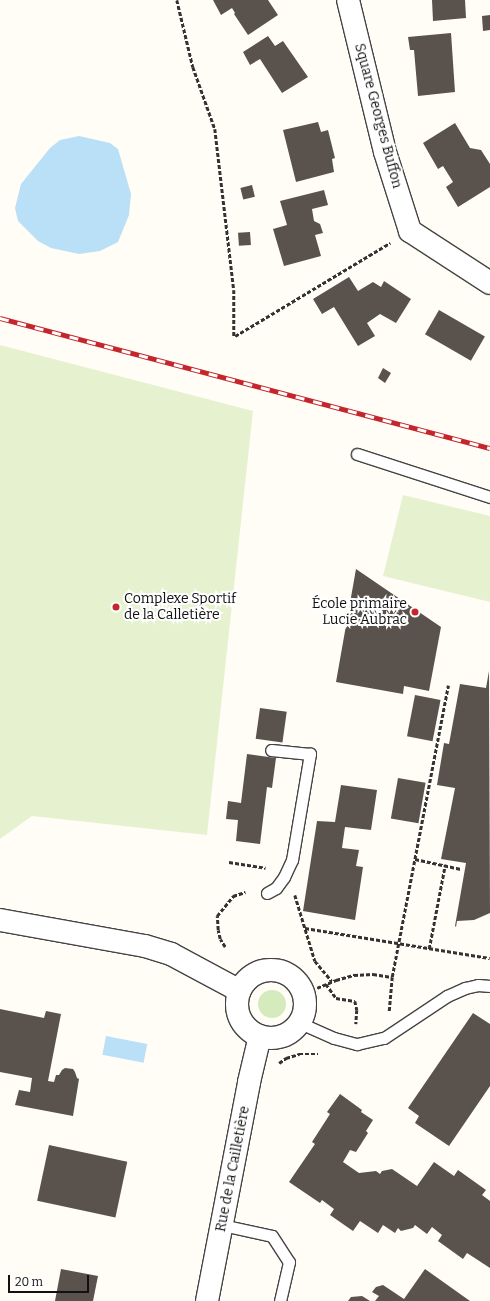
<!DOCTYPE html>
<meta charset="utf-8">
<style>
body{margin:0}
#map{position:relative;width:490px;height:1301px;overflow:hidden;background:#fffdf5;font-family:Bitter,serif}
div>[style]{position:absolute}
[style*='--x']{left:calc(var(--x)*1px);top:calc(var(--y)*1px);width:calc(var(--w)*1px);rotate:calc(var(--a)*1deg)}
.green>*{inset:0;background:#d5ebbd}
.round{border-radius:50%}
.pitch>*{inset:0;background:#e6f2cf}
.water>*{inset:0;background:#b9e0f7;transform-origin:0 0}
.building>*{inset:0;background:#5a524d;transform-origin:0 0}
.path>*{height:2.5px;margin-top:-1.25px;transform-origin:0;background:repeating-linear-gradient(90deg,#333 0 4px,transparent 0 6px)}
.roads{filter:drop-shadow(1px 0 #444) drop-shadow(-1px 0 #444) drop-shadow(0 1px #444) drop-shadow(0 -1px #444)}
.service>*{height:11px;margin:-5.5px;padding:0 5.5px;transform-origin:5.5px;border-radius:5.5px;background:#fff}
.minor>*{height:22px;margin:-11px;padding:0 11px;transform-origin:11px;border-radius:11px;background:#fff}
.minor>.ring{margin:-11px;padding:0;box-sizing:content-box;background:none;border:22px solid #fff;border-radius:50%}
.rail>*{height:4.5px;margin-top:-2.25px;transform-origin:0;background:repeating-linear-gradient(90deg,#fff 0 9px,#c4262e 0 18px);box-sizing:border-box;border-block:1px solid #c4262e}
.dots>*{width:11px;height:11px;translate:-50% -50%;box-sizing:border-box;border:2px solid #fff;border-radius:50%}
span{translate:-50% -50%;white-space:nowrap;text-align:center;line-height:1.15;-webkit-text-stroke:4px #fff;paint-order:stroke}
.street-label{font-size:14px;color:#111}
.poi-label{font-size:14px;color:#111}
.left{translate:0 -50%;text-align:left}
.right{translate:-100% -50%;text-align:right}
.scale{position:absolute;left:8px;top:1275px;width:81px;height:18px;box-sizing:border-box;border:2px solid #111;border-top:0;padding-left:5px;font-size:12px;line-height:14px;white-space:nowrap;color:#111;-webkit-text-stroke:3px #fff;paint-order:stroke}
</style>
<div id="map">
<div class="green">
<div class="round" style="left:258px;top:990px;width:28px;height:28px"></div>
</div>
<div class="pitch">
<div style="clip-path:polygon(0 345px,253px 411px,207px 835px,32px 816px,0 839px)"></div>
<div style="clip-path:polygon(403px 495px,490px 516px,490px 602px,383px 576px)"></div>
</div>
<div class="water">
<div style="clip-path:polygon(79px 136px,110px 143px,118px 149px,131px 194px,129px 215px,118px 242px,100px 251px,79px 254px,51px 248px,38px 241px,18px 221px,15px 208px,21px 184px,50px 148px,60px 140px)"></div>
<div style="left:106px;top:1036px;width:42px;height:19px;rotate:11deg"></div>
</div>
<div class="building">
<div style="clip-path:polygon(213px 0,268px 0,278px 15px,248px 35px,234px 14px,235px 13px,232px 8px,221px 15px)"></div>
<div style="clip-path:polygon(432px 0,465px 0,466px 18px,433px 21px)"></div>
<div style="clip-path:polygon(490px 15px,490px 30px,483px 31px,482px 16px)"></div>
<div style="clip-path:polygon(451px 33px,455px 92px,418px 96px,414px 50px,410px 50px,408px 37px)"></div>
<div style="clip-path:polygon(268px 36px,275px 46px,283px 41px,308px 77px,282px 93px,260px 59px,250px 65px,243px 52px)"></div>
<div style="clip-path:polygon(318px 122px,321px 132px,328px 130px,335px 158px,332px 159px,334px 172px,296px 182px,283px 130px)"></div>
<div style="clip-path:polygon(455px 123px,470px 148px,481px 150px,490px 164px,490px 187px,458px 207px,446px 187px,453px 182px,443px 166px,438px 169px,423px 143px)"></div>
<div style="left:252px;top:185px;width:12px;height:12px;rotate:76deg"></div>
<div style="clip-path:polygon(324px 190px,328px 205px,312px 209px,314px 221px,320px 224px,323px 233px,315px 235px,321px 256px,284px 266px,273px 229px,287px 225px,280px 201px)"></div>
<div style="left:250px;top:232px;width:13px;height:12px;rotate:86deg"></div>
<div style="clip-path:polygon(349px 277px,358px 291px,373px 282px,381px 287px,384px 281px,411px 299px,396px 323px,380px 314px,367px 323px,375px 336px,358px 346px,334px 307px,322px 314px,313px 299px)"></div>
<div style="left:439px;top:310px;width:53px;height:28px;rotate:30deg"></div>
<div style="clip-path:polygon(383px 368px,391px 373px,385px 383px,378px 378px)"></div>
<div style="clip-path:polygon(356px 569px,441px 627px,429px 691px,404px 686px,403px 694px,336px 682px)"></div>
<div style="clip-path:polygon(489px 671px,490px 913px,474px 920px,457px 921px,456px 927px,455px 926px,466px 863px,441px 859px,455px 788px,437px 785px,444px 743px,449px 744px,460px 684px,486px 688px)"></div>
<div style="left:415px;top:695px;width:26px;height:42px;rotate:11deg"></div>
<div style="left:260px;top:708px;width:27px;height:31px;rotate:8deg"></div>
<div style="clip-path:polygon(247px 754px,276px 758px,272px 788px,267px 787px,260px 844px,236px 841px,238px 820px,226px 819px,228px 801px,241px 803px)"></div>
<div style="left:398px;top:778px;width:28px;height:41px;rotate:10deg"></div>
<div style="clip-path:polygon(341px 785px,377px 790px,371px 830px,345px 827px,342px 848px,359px 850px,356px 866px,363px 867px,355px 920px,303px 911px,317px 821px,335px 822px)"></div>
<div style="clip-path:polygon(0 1009px,44px 1018px,46px 1011px,61px 1014px,48px 1081px,54px 1082px,56px 1075px,59px 1075px,62px 1070px,65px 1068px,73px 1069px,75px 1072px,77px 1078px,79px 1079px,73px 1116px,15px 1105px,19px 1090px,30px 1092px,32px 1078px,0 1072px)"></div>
<div style="clip-path:polygon(473px 1013px,490px 1024px,490px 1086px,449px 1146px,415px 1123px,419px 1116px,408px 1108px)"></div>
<div style="clip-path:polygon(340px 1094px,362px 1110px,361px 1112px,373px 1120px,366px 1131px,368px 1133px,356px 1152px,350px 1150px,343px 1162px,359px 1173px,376px 1171px,380px 1174px,382px 1171px,392px 1169px,417px 1186px,434px 1162px,454px 1176px,458px 1170px,486px 1190px,482px 1195px,490px 1201px,490px 1268px,467px 1253px,463px 1259px,438px 1241px,442px 1235px,432px 1227px,427px 1234px,415px 1225px,413px 1228px,401px 1231px,398px 1228px,395px 1233px,383px 1225px,378px 1233px,360px 1221px,353px 1231px,330px 1215px,334px 1209px,322px 1200px,320px 1203px,289px 1182px,315px 1144px,312px 1142px,330px 1114px,327px 1112px)"></div>
<div style="left:49px;top:1145px;width:80px;height:57px;rotate:12deg"></div>
<div style="clip-path:polygon(61px 1269px,98px 1276px,93px 1301px,55px 1301px)"></div>
<div style="clip-path:polygon(425px 1269px,470px 1301px,375px 1301px,379px 1296px,372px 1292px,376px 1287px,383px 1285px,404px 1299px)"></div>
<div style="clip-path:polygon(362px 1296px,370px 1301px,348px 1301px,351px 1297px)"></div>
</div>
<div class="path">
<div style="--x:177;--y:0;--w:69;--a:76.6"></div>
<div style="--x:193;--y:67;--w:66;--a:70.5"></div>
<div style="--x:215;--y:129;--w:162;--a:83.3"></div>
<div style="--x:234;--y:290;--w:46;--a:90"></div>
<div style="--x:235;--y:336;--w:181;--a:-31"></div>
<div style="--x:415;--y:859;--w:47;--a:12.3"></div>
<div style="--x:229;--y:862;--w:37;--a:9"></div>
<div style="--x:295;--y:895;--w:69;--a:73.1"></div>
<div style="--x:315;--y:961;--w:26;--a:50"></div>
<div style="--x:305;--y:928;--w:187;--a:9.2"></div>
<div style="--x:225;--y:947;--w:9;--a:-122"></div>
<div style="--x:220;--y:939;--w:9;--a:-103"></div>
<div style="--x:218;--y:930;--w:14;--a:-94"></div>
<div style="--x:217;--y:916;--w:26;--a:-51"></div>
<div style="--x:233;--y:896;--w:13;--a:-18"></div>
<div style="--x:429;--y:949;--w:86;--a:-79.2"></div>
<div style="--x:326;--y:984;--w:17;--a:54"></div>
<div style="--x:336;--y:998;--w:19;--a:9"></div>
<div style="--x:355;--y:1001;--w:9;--a:77"></div>
<div style="--x:357;--y:1010;--w:14;--a:94"></div>
<div style="--x:317;--y:988;--w:21;--a:-23"></div>
<div style="--x:336;--y:980;--w:19;--a:-16"></div>
<div style="--x:354;--y:975;--w:19;--a:-3"></div>
<div style="--x:373;--y:974;--w:19;--a:9"></div>
<div style="--x:389;--y:1011;--w:34;--a:-85"></div>
<div style="--x:392;--y:977;--w:297;--a:-79.1"></div>
<div style="--x:279;--y:1063;--w:9;--a:-36"></div>
<div style="--x:286;--y:1058;--w:14;--a:-17"></div>
<div style="--x:299;--y:1054;--w:19;--a:0"></div>
</div>
<div class="roads">
<div class="service">
<div style="--x:357;--y:454;--w:140;--a:17.9"></div>
<div style="--x:267;--y:893;--w:10;--a:-29"></div>
<div style="--x:276;--y:888;--w:14;--a:-54"></div>
<div style="--x:284;--y:877;--w:19;--a:-65"></div>
<div style="--x:292;--y:860;--w:108;--a:-80.4"></div>
<div style="--x:310;--y:754;--w:39;--a:-174"></div>
<div style="--x:300;--y:1023;--w:37;--a:24"></div>
<div style="--x:334;--y:1038;--w:24;--a:15"></div>
<div style="--x:357;--y:1044;--w:28;--a:-13"></div>
<div style="--x:384;--y:1038;--w:76;--a:-33.7"></div>
<div style="--x:447;--y:996;--w:20;--a:-24"></div>
<div style="--x:465;--y:988;--w:13;--a:-13"></div>
<div style="--x:478;--y:985;--w:12;--a:5"></div>
<div style="--x:222;--y:1225;--w:51;--a:12.4"></div>
<div style="--x:272;--y:1236;--w:31;--a:57"></div>
<div style="--x:289;--y:1262;--w:40;--a:103"></div>
</div>
<div class="minor">
<div style="--x:348;--y:0;--w:156;--a:76.3"></div>
<div style="--x:385;--y:152;--w:83;--a:72.4"></div>
<div style="--x:410;--y:231;--w:95;--a:33"></div>
<div style="--x:0;--y:920;--w:147;--a:10.2"></div>
<div style="--x:145;--y:946;--w:27;--a:17"></div>
<div style="--x:171;--y:954;--w:78;--a:28.2"></div>
<div class="ring" style="left:237px;top:970px;width:46px;height:46px"></div>
<div style="--x:207;--y:1301;--w:223;--a:-79.1"></div>
<div style="--x:249;--y:1082;--w:47;--a:-76.6"></div>
</div>
</div>
<div class="rail">
<div style="--x:0;--y:318;--w:507;--a:14.86"></div>
</div>
<div class="dots">
<div style="left:116px;top:607px;background:#c4262e"></div>
<div style="left:415px;top:612px;background:#c4262e"></div>
</div>
<div class="street-label">
<span style="left:378px;top:116px;rotate:75deg">Square Georges Buffon</span>
<span style="left:233px;top:1169px;rotate:-79deg">Rue de la Cailletière</span>
</div>
<div class="poi-label">
<span class="left" style="left:124px;top:607px">Complexe Sportif<br>de la Calletière</span>
<span class="right" style="left:407px;top:612px">École primaire<br>Lucie Aubrac</span>
</div>
<div class="scale">20 m</div>
</div>
